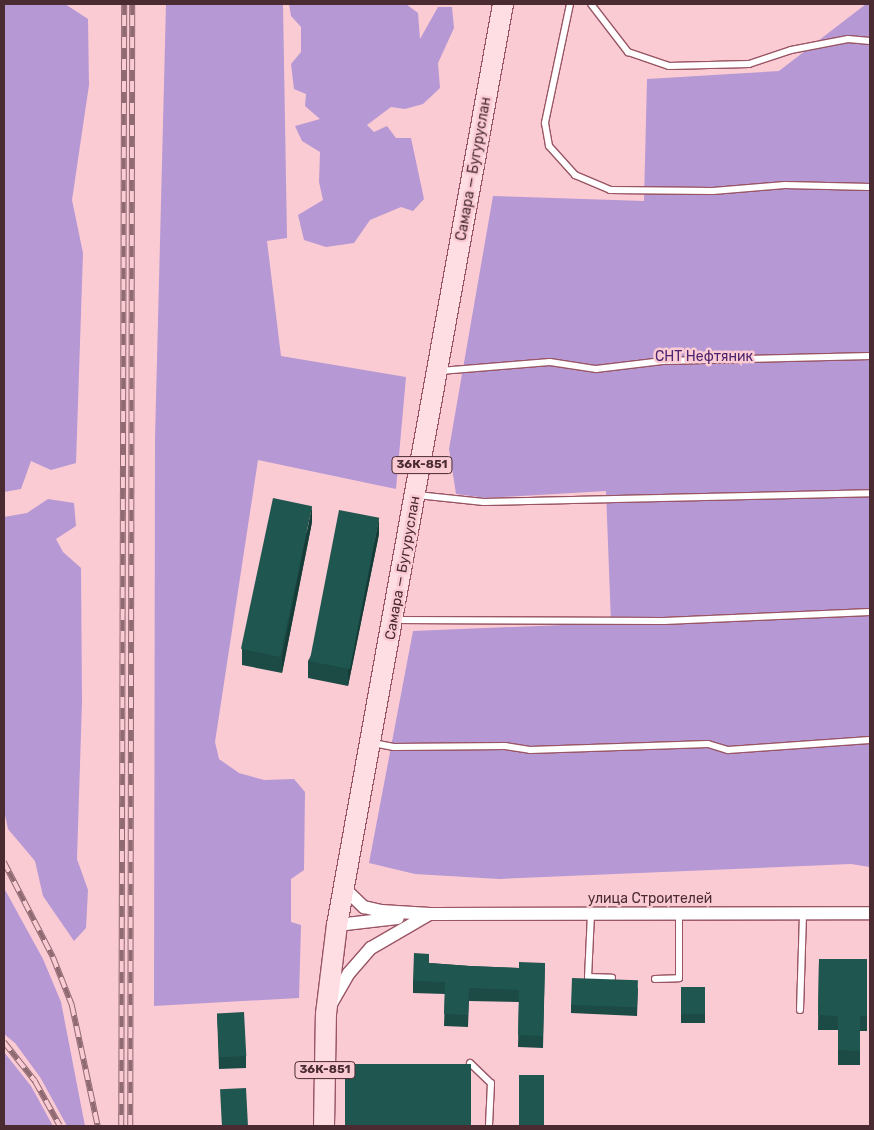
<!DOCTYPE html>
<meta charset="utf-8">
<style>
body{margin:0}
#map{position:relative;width:874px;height:1130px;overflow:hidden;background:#fbcbd4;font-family:Rubik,sans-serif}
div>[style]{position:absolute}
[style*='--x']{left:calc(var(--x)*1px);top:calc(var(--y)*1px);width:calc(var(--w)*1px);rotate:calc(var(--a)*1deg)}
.green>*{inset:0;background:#b598d4}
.roads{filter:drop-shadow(1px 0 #995564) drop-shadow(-1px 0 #995564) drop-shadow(0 1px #995564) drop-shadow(0 -1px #995564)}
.service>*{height:6px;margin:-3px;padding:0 3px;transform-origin:3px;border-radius:3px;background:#fff}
.minor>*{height:12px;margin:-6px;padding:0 6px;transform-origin:6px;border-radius:6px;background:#fff}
.primary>*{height:20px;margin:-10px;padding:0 10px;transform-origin:10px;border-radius:10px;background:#fedde3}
.rail>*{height:5.5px;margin-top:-2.75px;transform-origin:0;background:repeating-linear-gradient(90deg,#fbcbd4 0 11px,#906a72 0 22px);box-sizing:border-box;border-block:1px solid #906a72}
.wall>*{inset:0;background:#1c4a45;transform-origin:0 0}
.shaded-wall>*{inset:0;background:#163c38}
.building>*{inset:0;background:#205650;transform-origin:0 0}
span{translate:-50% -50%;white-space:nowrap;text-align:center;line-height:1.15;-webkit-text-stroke:5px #fbcbd4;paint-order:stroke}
.shield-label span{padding:1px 4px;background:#fbcbd4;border:1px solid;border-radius:4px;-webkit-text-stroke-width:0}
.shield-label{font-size:12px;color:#4a2b32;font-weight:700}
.street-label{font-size:14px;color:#4a2b32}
.park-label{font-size:14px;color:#4c236e}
.frame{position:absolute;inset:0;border:5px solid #4a2b32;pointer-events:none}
</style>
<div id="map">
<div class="green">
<div style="clip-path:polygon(4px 4px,65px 4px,88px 19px,89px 85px,72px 200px,83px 253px,76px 463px,51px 470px,31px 461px,21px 489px,4px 492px)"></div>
<div style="clip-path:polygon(166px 4px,283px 4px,287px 238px,267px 241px,281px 356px,406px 377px,396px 489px,258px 460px,215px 742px,219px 759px,239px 773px,264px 780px,294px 779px,305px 792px,304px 870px,291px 879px,291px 922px,301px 925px,299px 998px,154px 1006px,155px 439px)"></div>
<div style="clip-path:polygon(289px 4px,406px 4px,418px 13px,420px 39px,438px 7px,452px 7px,454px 28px,438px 63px,440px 88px,423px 104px,405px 109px,391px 107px,367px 125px,374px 132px,387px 126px,396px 138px,411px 138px,424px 199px,413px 211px,401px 207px,370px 220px,354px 243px,326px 247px,304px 240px,298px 215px,323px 200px,319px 182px,320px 152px,302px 141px,295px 126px,320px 119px,305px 106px,306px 94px,294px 89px,291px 64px,301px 52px,301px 27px,291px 16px)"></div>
<div style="clip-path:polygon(866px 4px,870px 4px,870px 867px,851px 864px,499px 879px,415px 874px,369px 863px,413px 631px,611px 623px,606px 491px,486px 498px,456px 494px,449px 449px,493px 196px,644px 201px,647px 79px,779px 71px)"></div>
<div style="clip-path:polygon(48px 499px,74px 503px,76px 526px,56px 539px,63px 552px,81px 568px,82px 702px,77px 859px,88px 890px,86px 928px,74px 941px,43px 896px,35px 861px,8px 829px,4px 810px,4px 517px,27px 513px)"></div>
<div style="clip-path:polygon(4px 888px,43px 959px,61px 1002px,85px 1126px,67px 1126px,40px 1077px,15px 1043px,4px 1034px)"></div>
<div style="clip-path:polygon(4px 1052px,31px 1086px,53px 1126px,4px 1126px)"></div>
</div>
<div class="roads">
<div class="service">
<div style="--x:570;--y:4;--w:122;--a:101.9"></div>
<div style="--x:545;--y:123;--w:23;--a:80"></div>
<div style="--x:549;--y:146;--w:39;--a:48"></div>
<div style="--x:575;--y:175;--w:38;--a:23"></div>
<div style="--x:610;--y:190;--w:103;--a:0.6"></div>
<div style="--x:713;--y:191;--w:72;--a:-4.8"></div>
<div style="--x:785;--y:185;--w:85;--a:1.3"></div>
<div style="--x:591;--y:4;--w:61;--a:52.4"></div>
<div style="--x:628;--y:52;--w:43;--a:18.9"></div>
<div style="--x:669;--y:66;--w:80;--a:-1.4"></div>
<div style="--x:749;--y:64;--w:44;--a:-18.4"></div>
<div style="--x:791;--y:50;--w:58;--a:-10.9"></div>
<div style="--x:848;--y:39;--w:22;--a:5"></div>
<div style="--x:440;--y:371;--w:110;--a:-4.7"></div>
<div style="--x:550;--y:362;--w:47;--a:8.7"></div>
<div style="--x:596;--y:369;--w:67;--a:-6.8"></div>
<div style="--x:663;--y:361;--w:207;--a:-1.4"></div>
<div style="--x:417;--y:495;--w:67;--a:6"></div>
<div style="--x:484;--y:502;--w:386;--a:-1.3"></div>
<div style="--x:394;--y:620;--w:270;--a:0.2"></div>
<div style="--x:664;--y:621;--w:206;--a:-2.5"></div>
<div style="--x:373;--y:743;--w:21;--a:11"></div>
<div style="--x:394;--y:747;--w:111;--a:-0.5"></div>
<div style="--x:505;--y:746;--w:25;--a:9"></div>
<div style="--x:530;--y:750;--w:178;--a:-1.9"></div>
<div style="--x:708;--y:744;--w:21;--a:17"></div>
<div style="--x:728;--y:750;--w:142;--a:-4"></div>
<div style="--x:591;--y:914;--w:63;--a:92.7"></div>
<div style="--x:588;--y:977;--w:24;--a:2"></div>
<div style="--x:655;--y:979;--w:24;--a:-2"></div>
<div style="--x:679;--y:978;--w:64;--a:-90"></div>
<div style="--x:800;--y:1010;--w:96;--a:-88.2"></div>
<div style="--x:470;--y:1063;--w:29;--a:44"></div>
<div style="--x:491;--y:1083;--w:43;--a:92.7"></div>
</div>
<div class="minor">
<div style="--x:344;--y:888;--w:28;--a:44"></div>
<div style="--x:364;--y:907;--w:17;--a:13"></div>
<div style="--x:381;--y:911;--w:49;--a:3.5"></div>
<div style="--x:430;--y:914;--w:440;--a:-0.1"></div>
<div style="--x:337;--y:925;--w:61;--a:-6.5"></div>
<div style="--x:331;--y:1004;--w:36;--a:-60"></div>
<div style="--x:349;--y:973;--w:33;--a:-49"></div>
<div style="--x:371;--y:948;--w:66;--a:-30.1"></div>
</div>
<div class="primary">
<div style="--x:324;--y:1126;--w:112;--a:-89"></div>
<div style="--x:326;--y:1014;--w:90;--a:-83"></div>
<div style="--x:337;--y:925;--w:936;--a:-79.78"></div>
</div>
</div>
<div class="rail">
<div style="--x:4;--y:862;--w:107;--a:62.7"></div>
<div style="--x:53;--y:957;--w:52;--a:68.4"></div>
<div style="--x:72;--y:1005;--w:124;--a:77.9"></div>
<div style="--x:4;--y:1042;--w:50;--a:51.5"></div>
<div style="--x:35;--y:1081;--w:51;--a:60.9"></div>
<div style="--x:121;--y:1126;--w:1122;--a:-89.85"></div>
<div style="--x:130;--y:1126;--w:1122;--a:-89.9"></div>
</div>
<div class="wall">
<div style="clip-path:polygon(312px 522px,282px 673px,242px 665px,242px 649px)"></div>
<div style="clip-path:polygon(379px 534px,348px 686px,308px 678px,308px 661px)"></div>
<div style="clip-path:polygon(819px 959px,867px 959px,867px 1031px,860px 1031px,860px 1065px,838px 1065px,838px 1030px,818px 1030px)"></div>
<div style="clip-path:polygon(429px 963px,470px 966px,519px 968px,545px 963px,543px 1048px,518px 1047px,519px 1002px,469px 1001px,468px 1027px,444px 1026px,445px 994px,413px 993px,413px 981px)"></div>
<div style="left:681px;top:987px;width:24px;height:36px"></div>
<div style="clip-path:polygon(638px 988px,637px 1016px,571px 1013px,571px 1005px)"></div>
<div style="clip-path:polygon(217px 1013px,246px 1056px,246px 1068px,219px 1069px)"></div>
</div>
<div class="shaded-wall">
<div style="clip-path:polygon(312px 506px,312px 522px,282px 673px,282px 657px)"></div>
<div style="clip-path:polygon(379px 518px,379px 534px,348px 686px,348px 669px)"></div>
</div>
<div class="building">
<div style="left:273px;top:498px;width:40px;height:154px;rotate:12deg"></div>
<div style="left:339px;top:510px;width:41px;height:154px;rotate:11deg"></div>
<div style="clip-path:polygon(414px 953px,429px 954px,429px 963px,470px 966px,519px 968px,519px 962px,545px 963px,543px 1036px,518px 1035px,519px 990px,469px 988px,468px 1015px,444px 1014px,445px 982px,413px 981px)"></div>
<div style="clip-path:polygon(819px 959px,867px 959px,867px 1016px,860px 1016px,860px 1051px,838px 1050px,838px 1016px,818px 1015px)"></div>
<div style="left:572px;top:978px;width:66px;height:27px;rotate:2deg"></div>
<div style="left:681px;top:987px;width:24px;height:27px"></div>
<div style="left:244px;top:1012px;width:44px;height:27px;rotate:87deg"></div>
<div style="left:471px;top:1064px;width:62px;height:126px;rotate:90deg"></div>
<div style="left:544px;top:1075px;width:51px;height:25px;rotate:90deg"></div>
<div style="left:246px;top:1088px;width:38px;height:26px;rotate:87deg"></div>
</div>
<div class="shield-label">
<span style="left:422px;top:465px">36К-851</span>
<span style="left:325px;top:1070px">36К-851</span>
</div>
<div class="street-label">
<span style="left:474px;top:169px;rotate:-80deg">Самара — Бугуруслан</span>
<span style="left:403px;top:568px;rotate:-80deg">Самара — Бугуруслан</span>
<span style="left:650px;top:899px">улица Строителей</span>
</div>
<div class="park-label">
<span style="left:704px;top:357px">СНТ Нефтяник</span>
</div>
<div class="frame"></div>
</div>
